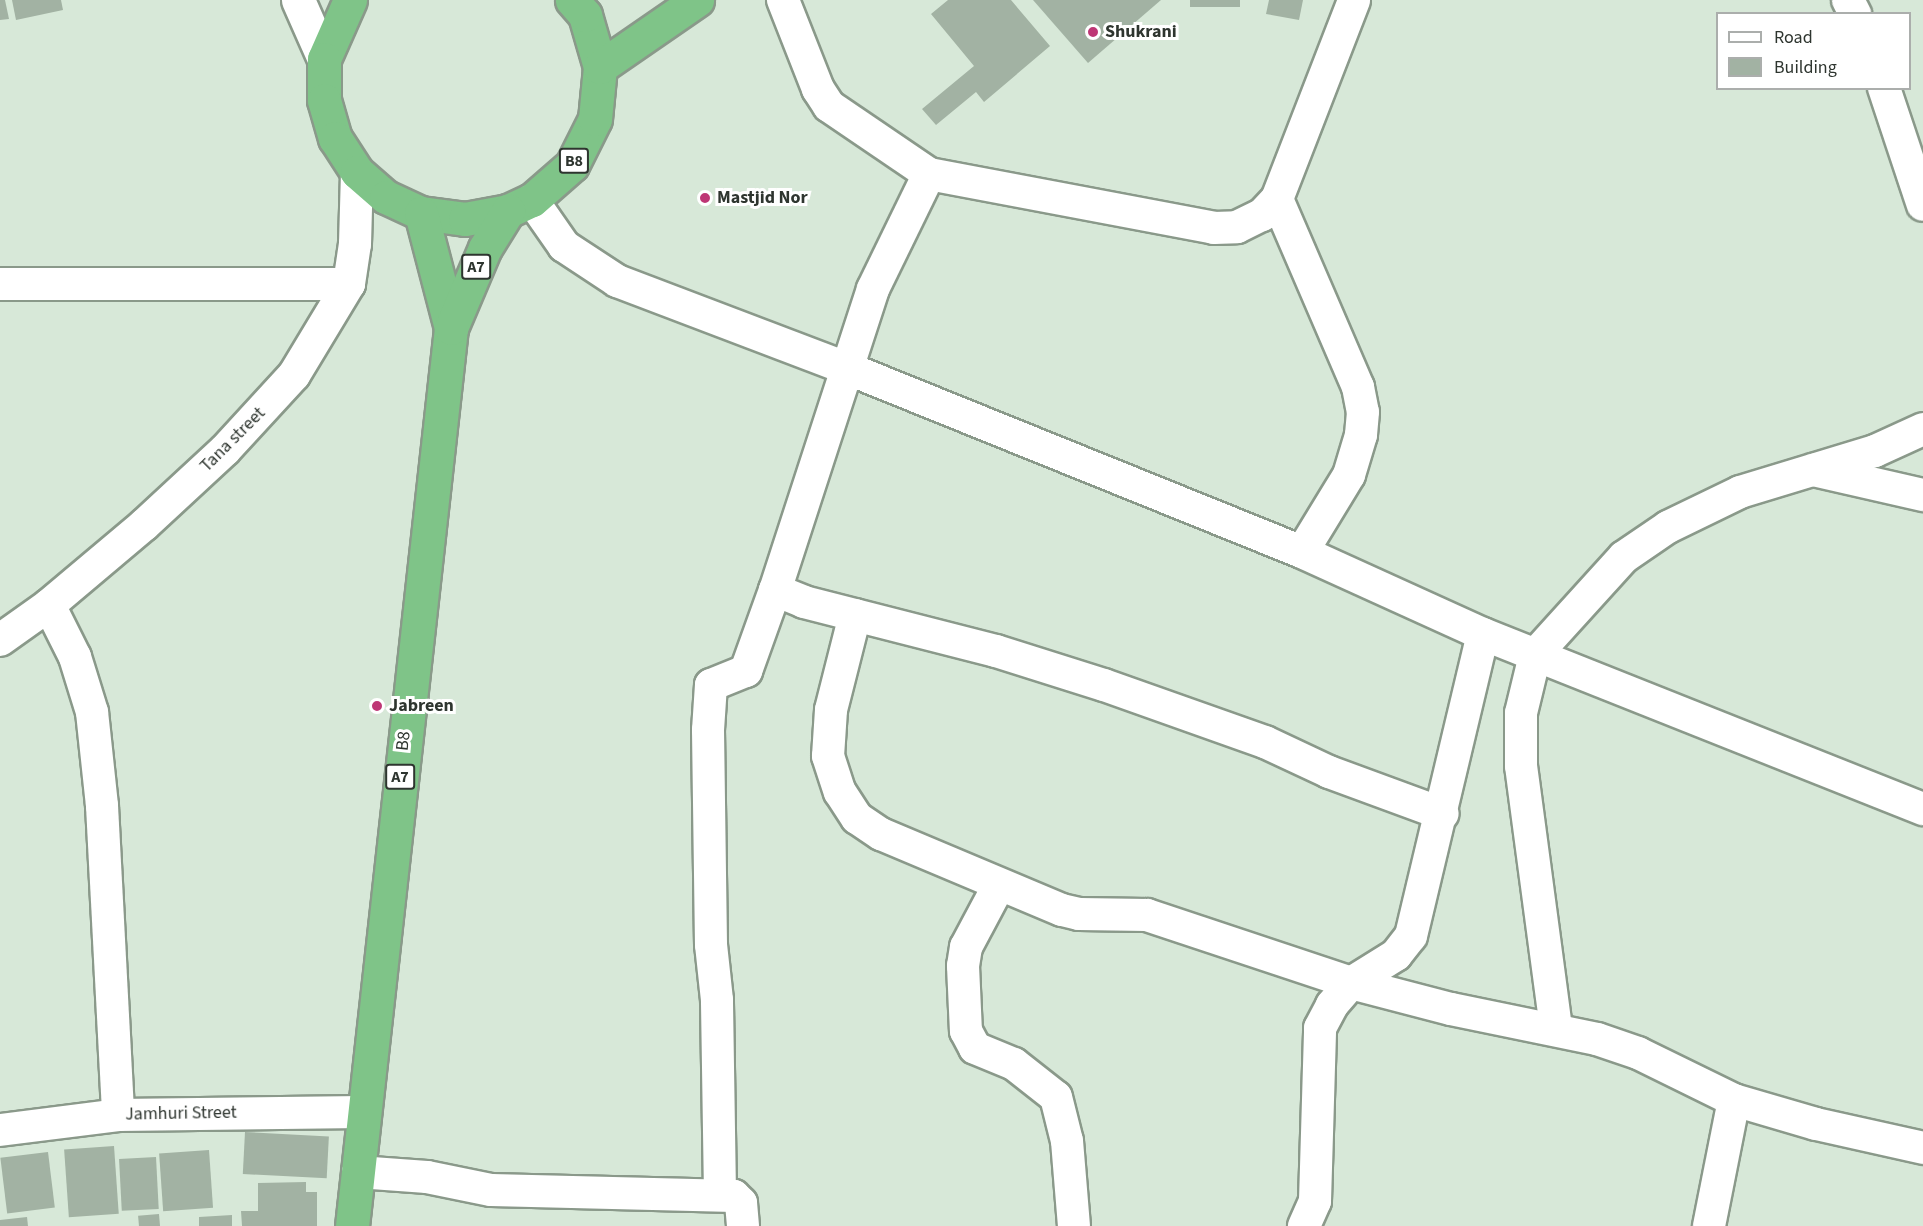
<!DOCTYPE html>
<style>
body{margin:0}
#map{position:relative;width:1923px;height:1226px;overflow:hidden;background:#d7e8d8;font-family:"Source Sans 3",sans-serif}
div>[style]{position:absolute}
[style*='--x']{left:calc(var(--x)*1px);top:calc(var(--y)*1px);width:calc(var(--w)*1px);rotate:calc(var(--a)*1deg)}
.building>*{inset:0;background:#a2b2a3;transform-origin:0 0}
.roads{filter:drop-shadow(2px 0 #8a998a) drop-shadow(-2px 0 #8a998a) drop-shadow(0 2px #8a998a) drop-shadow(0 -2px #8a998a)}
.minor>*{height:32px;margin:-16px;padding:0 16px;transform-origin:16px;border-radius:16px;background:#fff}
.tertiary>*{height:33px;margin:-16.5px;padding:0 16.5px;transform-origin:16.5px;border-radius:16.5px;background:#fff}
.trunk>*{height:33px;margin:-16.5px;padding:0 16.5px;transform-origin:16.5px;border-radius:16.5px;background:#7fc488}
.dots>*{width:16px;height:16px;translate:-50% -50%;box-sizing:border-box;border:3px solid #fff;border-radius:50%}
span{translate:-50% -50%;white-space:nowrap;text-align:center;line-height:1.15;-webkit-text-stroke:6px #fff;paint-order:stroke}
.shield-label span{padding:2px 4px;background:#fff;border:2px solid;border-radius:4px;-webkit-text-stroke-width:0}
.shield-label{font-size:16px;color:#2e352f;font-weight:700}
.poi-label{font-size:18px;color:#2e352f;font-weight:700}
.left{translate:0 -50%;text-align:left}
.street-label{font-size:18px;color:#2e352f}
.legend{position:absolute;left:1716px;top:12px;width:195px;height:78px;box-sizing:border-box;background:#fff;border:2px solid #abaeac;margin:0;padding:8px 10px;list-style:none;font-size:18px;color:#2e352f}
.legend li{display:flex;align-items:center;gap:12px;height:30px}
.legend b{width:30px;border:2px solid #abaeac}
</style>
<div id="map">
<div class="building">
<div style="clip-path:polygon(0 0,5px 0,9px 19px,0 20px)"></div>
<div style="clip-path:polygon(12px 0,61px 0,63px 10px,16px 20px)"></div>
<div style="clip-path:polygon(948px 0,1011px 0,1050px 46px,984px 102px,976px 92px,936px 125px,922px 109px,974px 66px,931px 14px)"></div>
<div style="clip-path:polygon(1033px 0,1161px 0,1088px 63px)"></div>
<div style="left:1190px;top:0;width:50px;height:7px"></div>
<div style="clip-path:polygon(1269px 0,1303px 0,1299px 20px,1266px 14px)"></div>
<div style="left:245px;top:1132px;width:84px;height:42px;rotate:3deg"></div>
<div style="left:114px;top:1146px;width:68px;height:50px;rotate:86deg"></div>
<div style="left:209px;top:1150px;width:58px;height:50px;rotate:86deg"></div>
<div style="left:48px;top:1152px;width:56px;height:48px;rotate:83deg"></div>
<div style="left:156px;top:1157px;width:52px;height:37px;rotate:87deg"></div>
<div style="clip-path:polygon(306px 1182px,306px 1192px,317px 1192px,317px 1226px,242px 1226px,241px 1211px,258px 1211px,258px 1183px)"></div>
<div style="left:159px;top:1214px;width:12px;height:21px;rotate:85deg"></div>
<div style="clip-path:polygon(232px 1215px,232px 1226px,199px 1226px,199px 1217px)"></div>
<div style="clip-path:polygon(27px 1217px,28px 1226px,0 1226px,0 1220px)"></div>
</div>
<div class="roads">
<div class="minor">
<div style="--x:783;--y:0;--w:96;--a:68.5"></div>
<div style="--x:818;--y:89;--w:20;--a:57"></div>
<div style="--x:829;--y:106;--w:121;--a:34.2"></div>
<div style="--x:929;--y:174;--w:290;--a:10.7"></div>
<div style="--x:1214;--y:228;--w:23;--a:-2"></div>
<div style="--x:1237;--y:227;--w:28;--a:-26"></div>
<div style="--x:1262;--y:215;--w:22;--a:-47"></div>
<div style="--x:1277;--y:199;--w:213;--a:-68.8"></div>
<div style="--x:1848;--y:0;--w:16;--a:63"></div>
<div style="--x:1884;--y:88;--w:123;--a:71.6"></div>
<div style="--x:929;--y:174;--w:128;--a:116"></div>
<div style="--x:873;--y:289;--w:317;--a:108"></div>
<div style="--x:775;--y:590;--w:31;--a:22"></div>
<div style="--x:804;--y:602;--w:198;--a:14.3"></div>
<div style="--x:996;--y:651;--w:113;--a:17.5"></div>
<div style="--x:1104;--y:685;--w:171;--a:19.5"></div>
<div style="--x:1265;--y:742;--w:71;--a:25.1"></div>
<div style="--x:1329;--y:772;--w:121;--a:20.2"></div>
<div style="--x:1277;--y:199;--w:205;--a:66.7"></div>
<div style="--x:1358;--y:387;--w:25;--a:79"></div>
<div style="--x:1363;--y:412;--w:23;--a:95"></div>
<div style="--x:1361;--y:435;--w:42;--a:106.7"></div>
<div style="--x:1349;--y:475;--w:90;--a:121.4"></div>
<div style="--x:532;--y:200;--w:56;--a:55.2"></div>
<div style="--x:564;--y:246;--w:64;--a:33.4"></div>
<div style="--x:617;--y:281;--w:248;--a:20.8"></div>
<div style="--x:849;--y:369;--w:489;--a:22"></div>
<div style="--x:1302;--y:552;--w:199;--a:24.4"></div>
<div style="--x:1483;--y:634;--w:474;--a:21.7"></div>
<div style="--x:0;--y:284;--w:349;--a:0"></div>
<div style="--x:1813;--y:470;--w:113;--a:12.8"></div>
<div style="--x:49;--y:605;--w:58;--a:63.4"></div>
<div style="--x:75;--y:657;--w:58;--a:72.8"></div>
<div style="--x:92;--y:712;--w:95;--a:83.9"></div>
<div style="--x:102;--y:806;--w:309;--a:87"></div>
<div style="--x:855;--y:615;--w:98;--a:104.2"></div>
<div style="--x:831;--y:710;--w:46;--a:93.7"></div>
<div style="--x:828;--y:756;--w:38;--a:72"></div>
<div style="--x:840;--y:792;--w:31;--a:57"></div>
<div style="--x:857;--y:818;--w:29;--a:34"></div>
<div style="--x:881;--y:834;--w:196;--a:22.8"></div>
<div style="--x:1062;--y:910;--w:17;--a:13"></div>
<div style="--x:1079;--y:914;--w:68;--a:0.8"></div>
<div style="--x:1147;--y:915;--w:215;--a:18.4"></div>
<div style="--x:1351;--y:983;--w:103;--a:14.6"></div>
<div style="--x:1451;--y:1009;--w:149;--a:11.6"></div>
<div style="--x:1597;--y:1039;--w:43;--a:18.9"></div>
<div style="--x:1638;--y:1053;--w:107;--a:26.1"></div>
<div style="--x:1734;--y:1100;--w:85;--a:16.3"></div>
<div style="--x:1816;--y:1124;--w:110;--a:12.6"></div>
<div style="--x:0;--y:640;--w:60;--a:-35.5"></div>
<div style="--x:49;--y:605;--w:124;--a:-40.1"></div>
<div style="--x:144;--y:525;--w:110;--a:-42.8"></div>
<div style="--x:225;--y:450;--w:102;--a:-47.4"></div>
<div style="--x:294;--y:375;--w:106;--a:-58.9"></div>
<div style="--x:349;--y:284;--w:40;--a:-81.5"></div>
<div style="--x:355;--y:244;--w:72;--a:-88.4"></div>
<div style="--x:999;--y:885;--w:70;--a:118"></div>
<div style="--x:966;--y:947;--w:19;--a:99"></div>
<div style="--x:963;--y:966;--w:65;--a:87.4"></div>
<div style="--x:966;--y:1031;--w:19;--a:62"></div>
<div style="--x:975;--y:1048;--w:42;--a:22.3"></div>
<div style="--x:1014;--y:1064;--w:53;--a:38.2"></div>
<div style="--x:1056;--y:1097;--w:45;--a:76"></div>
<div style="--x:1067;--y:1141;--w:85;--a:85.3"></div>
<div style="--x:1556;--y:1028;--w:264;--a:-97.6"></div>
<div style="--x:1521;--y:766;--w:53;--a:-90"></div>
<div style="--x:1521;--y:713;--w:60;--a:-76.4"></div>
<div style="--x:1535;--y:655;--w:132;--a:-47.8"></div>
<div style="--x:1624;--y:557;--w:53;--a:-34.3"></div>
<div style="--x:1668;--y:527;--w:80;--a:-25.9"></div>
<div style="--x:1740;--y:492;--w:141;--a:-16.9"></div>
<div style="--x:1875;--y:451;--w:53;--a:-24.6"></div>
<div style="--x:0;--y:1130;--w:119;--a:-7.2"></div>
<div style="--x:118;--y:1115;--w:244;--a:-0.7"></div>
<div style="--x:358;--y:1172;--w:69;--a:4.1"></div>
<div style="--x:427;--y:1177;--w:65;--a:11.5"></div>
<div style="--x:491;--y:1190;--w:243;--a:1.4"></div>
<div style="--x:734;--y:1196;--w:10;--a:45"></div>
<div style="--x:741;--y:1203;--w:23;--a:85"></div>
<div style="--x:720;--y:1194;--w:194;--a:-90.9"></div>
<div style="--x:717;--y:1000;--w:55;--a:-96.2"></div>
<div style="--x:711;--y:945;--w:215;--a:-90.8"></div>
<div style="--x:708;--y:730;--w:45;--a:-86.2"></div>
<div style="--x:711;--y:685;--w:38;--a:-22"></div>
<div style="--x:746;--y:671;--w:86;--a:-70.3"></div>
<div style="--x:1304;--y:1226;--w:27;--a:-66"></div>
<div style="--x:1315;--y:1201;--w:173;--a:-88.3"></div>
<div style="--x:1320;--y:1028;--w:26;--a:-62"></div>
<div style="--x:1332;--y:1005;--w:29;--a:-49"></div>
<div style="--x:1351;--y:983;--w:53;--a:-31.9"></div>
<div style="--x:1396;--y:955;--w:24;--a:-52"></div>
<div style="--x:1411;--y:936;--w:310;--a:-76.6"></div>
<div style="--x:1709;--y:1226;--w:128;--a:-78.8"></div>
</div>
<div class="tertiary">
<div style="--x:298;--y:0;--w:64;--a:66.2"></div>
</div>
<div class="trunk">
<div style="--x:350;--y:0;--w:64;--a:113.8"></div>
<div style="--x:324;--y:59;--w:41;--a:90"></div>
<div style="--x:324;--y:100;--w:40;--a:74"></div>
<div style="--x:335;--y:138;--w:40;--a:57.1"></div>
<div style="--x:357;--y:172;--w:38;--a:41"></div>
<div style="--x:386;--y:197;--w:38;--a:25"></div>
<div style="--x:421;--y:213;--w:44;--a:7.8"></div>
<div style="--x:465;--y:219;--w:44;--a:-10.5"></div>
<div style="--x:508;--y:211;--w:26;--a:-25"></div>
<div style="--x:532;--y:200;--w:53;--a:-41.2"></div>
<div style="--x:572;--y:165;--w:51;--a:-63.4"></div>
<div style="--x:595;--y:119;--w:52;--a:-84.5"></div>
<div style="--x:600;--y:67;--w:54;--a:-106.1"></div>
<div style="--x:585;--y:15;--w:20;--a:-131"></div>
<div style="--x:600;--y:67;--w:118;--a:-34.6"></div>
<div style="--x:421;--y:213;--w:119;--a:75.4"></div>
<div style="--x:352;--y:1226;--w:903;--a:-83.71"></div>
<div style="--x:451;--y:328;--w:87;--a:-67"></div>
<div style="--x:485;--y:248;--w:44;--a:-58.1"></div>
</div>
</div>
<div class="dots">
<div style="left:1093px;top:32px;background:#be3675"></div>
<div style="left:705px;top:198px;background:#be3675"></div>
<div style="left:377px;top:706px;background:#be3675"></div>
</div>
<div class="shield-label">
<span style="left:574px;top:161px">B8</span>
<span style="left:476px;top:267px">A7</span>
<span style="left:400px;top:777px">A7</span>
</div>
<div class="poi-label">
<span class="left" style="left:1105px;top:32px">Shukrani</span>
<span class="left" style="left:717px;top:198px">Mastjid Nor</span>
<span class="left" style="left:389px;top:706px">Jabreen</span>
</div>
<div class="street-label">
<span style="left:233px;top:440px;rotate:-45deg">Tana street</span>
<span style="left:404px;top:741px;rotate:-84deg">B8</span>
<span style="left:181px;top:1114px;rotate:-1deg">Jamhuri Street</span>
</div>
<ul class="legend">
<li><b style="height:8px;background:#fff"></b>Road</li>
<li><b style="height:16px;background:#a2b2a3"></b>Building</li>
</ul>
</div>
